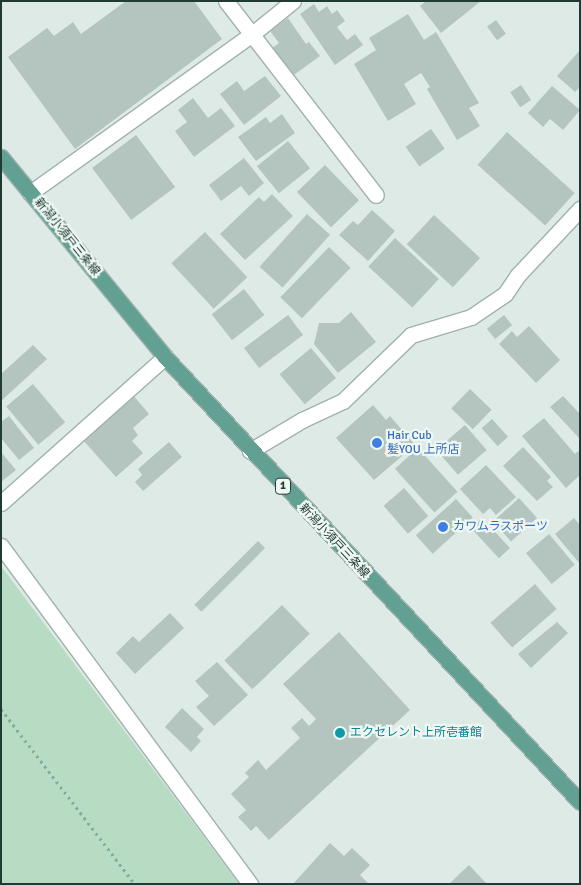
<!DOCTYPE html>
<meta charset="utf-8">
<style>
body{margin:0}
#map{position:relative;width:581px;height:885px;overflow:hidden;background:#deeae6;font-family:Signika,"Noto Sans JP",sans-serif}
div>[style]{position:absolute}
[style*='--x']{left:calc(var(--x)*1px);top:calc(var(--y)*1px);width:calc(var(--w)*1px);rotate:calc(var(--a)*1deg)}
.green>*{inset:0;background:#b7dcc3}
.building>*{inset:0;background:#b4c5bf;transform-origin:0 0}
.path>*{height:3px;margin-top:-1.5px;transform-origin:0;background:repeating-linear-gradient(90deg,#7eaea2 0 2.5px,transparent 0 6.5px)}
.roads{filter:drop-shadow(1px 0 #a1b2ad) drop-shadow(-1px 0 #a1b2ad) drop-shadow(0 1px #a1b2ad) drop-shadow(0 -1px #a1b2ad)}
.minor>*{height:15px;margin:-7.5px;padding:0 7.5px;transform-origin:7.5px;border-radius:7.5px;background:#fff}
.tertiary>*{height:15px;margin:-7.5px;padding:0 7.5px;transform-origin:7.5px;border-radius:7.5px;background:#fff}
.primary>*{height:15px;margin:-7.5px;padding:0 7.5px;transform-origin:7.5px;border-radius:7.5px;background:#62a094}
.dots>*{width:14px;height:14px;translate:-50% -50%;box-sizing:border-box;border:2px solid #eff7f3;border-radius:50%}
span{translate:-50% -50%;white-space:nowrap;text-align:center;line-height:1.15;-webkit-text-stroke:4.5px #eff7f3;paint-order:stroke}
.shield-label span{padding:1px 4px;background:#eff7f3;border:1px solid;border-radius:4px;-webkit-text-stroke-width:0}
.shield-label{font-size:11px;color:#203a34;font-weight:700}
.street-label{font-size:12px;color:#203a34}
.shop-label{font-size:12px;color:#366cbe}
.left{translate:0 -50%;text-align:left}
.culture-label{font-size:12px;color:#0d838f}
.frame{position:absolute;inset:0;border:2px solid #203a34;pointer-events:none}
</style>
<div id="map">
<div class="green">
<div style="clip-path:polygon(1px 566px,237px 881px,239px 884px,1px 884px)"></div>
</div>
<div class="building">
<div style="clip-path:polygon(126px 1px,194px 1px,222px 39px,75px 149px,8px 57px,47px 28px,54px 36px,73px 22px,81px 34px)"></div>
<div style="clip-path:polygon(426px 1px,481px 1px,441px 33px,420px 6px)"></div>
<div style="clip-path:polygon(314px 4px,319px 12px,327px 6px,332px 14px,337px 10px,345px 21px,337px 27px,347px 40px,355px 34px,363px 45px,335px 65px,300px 14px)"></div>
<div style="clip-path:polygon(408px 14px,424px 40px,436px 32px,479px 103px,469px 108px,480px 126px,457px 140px,427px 89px,430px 87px,421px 73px,404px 84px,416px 104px,388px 121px,354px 64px,376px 50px,369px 38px)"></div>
<div style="clip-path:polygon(288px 18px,306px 44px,309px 42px,320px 56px,291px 77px,271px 49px,279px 43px,270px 31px)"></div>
<div style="left:496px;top:20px;width:17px;height:11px;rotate:54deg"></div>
<div style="clip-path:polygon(580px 50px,580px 87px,575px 92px,557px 76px)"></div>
<div style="clip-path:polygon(265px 76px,281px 96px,244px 125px,220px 94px,237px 81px,244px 91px)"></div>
<div style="left:521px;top:85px;width:18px;height:13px;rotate:56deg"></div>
<div style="clip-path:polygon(552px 86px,580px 110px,563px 130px,550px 119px,543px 127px,528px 113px)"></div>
<div style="clip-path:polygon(193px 98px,208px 118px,221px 108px,235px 126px,194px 157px,175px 131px,187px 122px,178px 110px)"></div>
<div style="clip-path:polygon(282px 114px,295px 133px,256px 161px,238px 137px,266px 117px,270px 123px)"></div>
<div style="left:431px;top:129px;width:24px;height:31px;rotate:55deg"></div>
<div style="left:507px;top:132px;width:91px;height:44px;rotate:42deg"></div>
<div style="left:136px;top:135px;width:65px;height:55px;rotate:53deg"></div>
<div style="left:288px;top:141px;width:35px;height:40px;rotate:51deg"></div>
<div style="clip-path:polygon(244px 158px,264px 183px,249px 196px,241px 186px,221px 201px,209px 185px)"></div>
<div style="left:325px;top:165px;width:49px;height:39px;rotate:46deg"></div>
<div style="clip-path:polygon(272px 194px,293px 216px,245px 260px,220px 234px,259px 197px,264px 202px)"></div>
<div style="clip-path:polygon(372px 210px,395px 231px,368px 261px,339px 235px,353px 221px,358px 225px)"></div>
<div style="left:307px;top:214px;width:31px;height:71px;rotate:42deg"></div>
<div style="left:434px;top:215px;width:63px;height:40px;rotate:43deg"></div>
<div style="left:205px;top:232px;width:62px;height:46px;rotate:47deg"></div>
<div style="left:395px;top:238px;width:60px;height:39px;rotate:43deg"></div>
<div style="left:329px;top:247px;width:30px;height:70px;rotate:44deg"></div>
<div style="left:244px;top:289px;width:33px;height:41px;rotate:52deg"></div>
<div style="clip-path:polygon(351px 312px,376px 342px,338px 373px,314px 344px,319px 323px,339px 323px)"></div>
<div style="left:288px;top:315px;width:25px;height:55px;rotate:53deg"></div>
<div style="left:504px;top:315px;width:13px;height:22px;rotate:51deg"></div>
<div style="clip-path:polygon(529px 326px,560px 360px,536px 383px,499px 344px,512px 331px,517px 337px)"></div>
<div style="clip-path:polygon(33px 345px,47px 359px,1px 401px,1px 374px)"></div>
<div style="left:311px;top:348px;width:39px;height:41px;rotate:50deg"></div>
<div style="left:33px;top:384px;width:50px;height:35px;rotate:50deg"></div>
<div style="left:470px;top:389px;width:30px;height:27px;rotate:44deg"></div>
<div style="clip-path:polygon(132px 394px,149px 414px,133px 428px,138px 435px,132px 441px,143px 453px,116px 477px,82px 439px)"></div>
<div style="clip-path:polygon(563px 396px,580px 414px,580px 439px,550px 407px)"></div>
<div style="clip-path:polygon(373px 405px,386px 420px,390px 416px,415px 445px,374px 480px,336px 438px)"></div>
<div style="clip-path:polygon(9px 416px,34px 448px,19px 460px,1px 438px,1px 422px)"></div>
<div style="clip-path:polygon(544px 418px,575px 454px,580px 450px,580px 475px,566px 488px,522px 436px)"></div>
<div style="left:492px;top:419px;width:24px;height:14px;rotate:48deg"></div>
<div style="left:465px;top:425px;width:33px;height:38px;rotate:49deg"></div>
<div style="clip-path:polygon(169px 442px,182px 457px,143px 491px,135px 482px,142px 475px,138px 469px)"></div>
<div style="clip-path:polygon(523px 447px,551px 477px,547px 481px,553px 487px,537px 501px,503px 466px)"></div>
<div style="left:418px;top:448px;width:59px;height:31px;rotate:48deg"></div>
<div style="clip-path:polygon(1px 452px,16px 470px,1px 482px)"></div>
<div style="clip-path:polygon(486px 465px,516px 497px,496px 515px,490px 508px,483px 514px,460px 489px)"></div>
<div style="left:404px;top:488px;width:37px;height:27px;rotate:49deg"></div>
<div style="left:519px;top:498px;width:27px;height:35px;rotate:48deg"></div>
<div style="left:456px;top:499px;width:25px;height:54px;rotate:48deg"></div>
<div style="left:482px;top:518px;width:41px;height:15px;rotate:47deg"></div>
<div style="clip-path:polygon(574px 518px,580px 525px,580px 564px,555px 534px)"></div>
<div style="left:549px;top:534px;width:40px;height:30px;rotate:50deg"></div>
<div style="left:258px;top:541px;width:10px;height:90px;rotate:45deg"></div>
<div style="left:535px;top:584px;width:33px;height:59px;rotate:49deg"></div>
<div style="left:282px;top:605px;width:40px;height:80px;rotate:46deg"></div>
<div style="clip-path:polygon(170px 613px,184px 628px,135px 674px,116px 653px,133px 636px,139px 642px)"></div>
<div style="clip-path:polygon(557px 622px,568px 633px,531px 668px,518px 654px)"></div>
<div style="clip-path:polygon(339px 632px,410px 710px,269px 840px,256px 826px,251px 831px,238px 817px,246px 810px,231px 794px,249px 777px,245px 773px,258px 760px,266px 770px,300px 738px,291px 728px,302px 718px,309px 726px,316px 719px,283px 684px)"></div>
<div style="clip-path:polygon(217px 662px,248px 695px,214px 726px,196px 707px,209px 696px,195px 681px)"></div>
<div style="clip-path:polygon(182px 708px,204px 729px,197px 737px,201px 741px,191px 752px,165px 727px)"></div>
<div style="clip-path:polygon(330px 843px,344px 856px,352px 848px,370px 865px,360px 875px,369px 884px,293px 884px)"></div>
<div style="clip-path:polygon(469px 865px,487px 884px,449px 884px)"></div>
</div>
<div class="path">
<div style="--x:1;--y:709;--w:220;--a:52.6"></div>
</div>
<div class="roads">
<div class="minor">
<div style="--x:226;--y:1;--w:245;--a:52.3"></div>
<div style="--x:30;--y:193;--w:272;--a:-35.6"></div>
<div style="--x:251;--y:35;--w:54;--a:-39"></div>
<div style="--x:250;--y:451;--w:61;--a:-30.8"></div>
<div style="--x:302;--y:420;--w:45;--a:-24.9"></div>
<div style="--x:343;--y:401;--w:95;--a:-44.1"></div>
<div style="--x:411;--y:335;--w:63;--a:-16.7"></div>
<div style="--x:471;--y:317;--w:41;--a:-34.1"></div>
<div style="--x:505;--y:294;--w:23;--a:-56"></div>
<div style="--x:518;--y:275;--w:91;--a:-46.8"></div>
<div style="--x:1;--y:503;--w:220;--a:-41.7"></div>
</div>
<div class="tertiary">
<div style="--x:1;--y:546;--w:420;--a:53.6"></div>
</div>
<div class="primary">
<div style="--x:1;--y:157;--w:259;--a:50.6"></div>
<div style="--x:165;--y:357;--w:608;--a:47"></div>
</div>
</div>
<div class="dots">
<div style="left:377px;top:443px;background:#3f7fe0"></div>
<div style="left:443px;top:527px;background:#3f7fe0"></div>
<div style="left:340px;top:733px;background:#0f9aa8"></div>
</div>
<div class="shield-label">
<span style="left:283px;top:486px">1</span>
</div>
<div class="street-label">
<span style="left:67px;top:237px;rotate:51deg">新潟小須戸三条線</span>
<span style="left:334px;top:541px;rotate:47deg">新潟小須戸三条線</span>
</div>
<div class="shop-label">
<span class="left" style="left:387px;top:443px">Hair Cub<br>髪YOU 上所店</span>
<span class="left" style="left:453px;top:527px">カワムラスポーツ</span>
</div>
<div class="culture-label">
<span class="left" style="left:350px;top:733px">エクセレント上所壱番館</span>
</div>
<div class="frame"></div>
</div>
